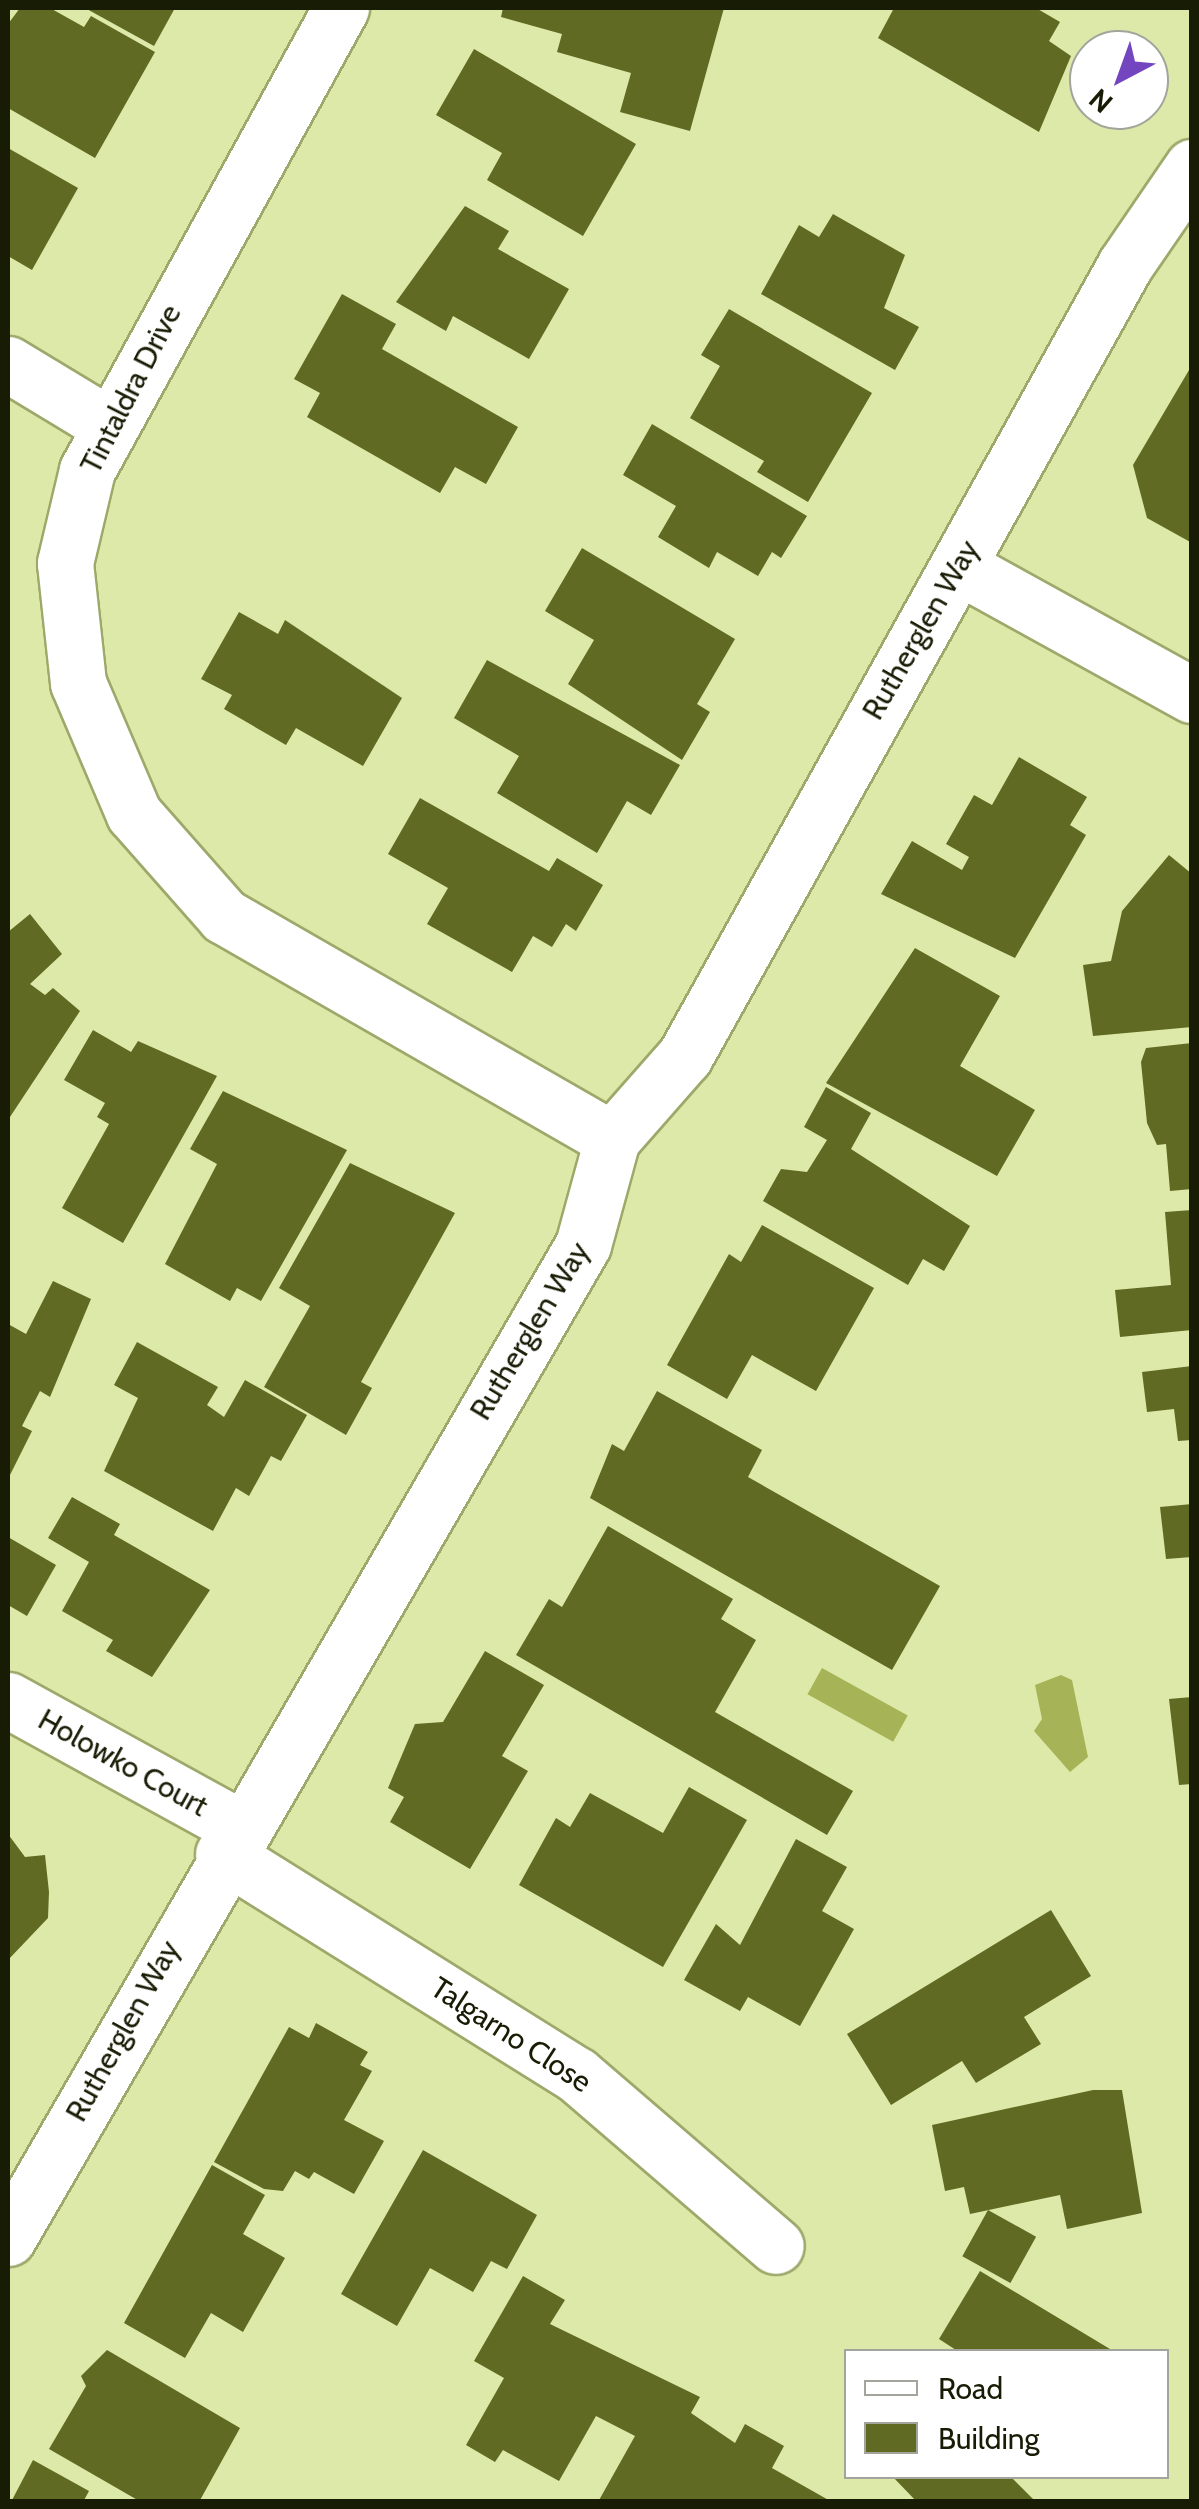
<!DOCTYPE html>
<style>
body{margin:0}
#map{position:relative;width:1199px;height:2509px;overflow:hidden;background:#dde9a9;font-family:Cabin,sans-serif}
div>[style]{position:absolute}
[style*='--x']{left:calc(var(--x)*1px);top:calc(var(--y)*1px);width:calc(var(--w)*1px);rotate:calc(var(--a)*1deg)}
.water>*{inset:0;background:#a6b457;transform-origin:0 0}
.building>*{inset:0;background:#606a22;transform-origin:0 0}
.roads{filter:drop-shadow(2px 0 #9da86a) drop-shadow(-2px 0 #9da86a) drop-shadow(0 2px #9da86a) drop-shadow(0 -2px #9da86a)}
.street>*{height:55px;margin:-27.5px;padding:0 27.5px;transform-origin:27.5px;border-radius:27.5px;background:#fff}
.secondary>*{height:55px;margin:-27.5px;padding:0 27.5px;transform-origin:27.5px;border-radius:27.5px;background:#fff}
span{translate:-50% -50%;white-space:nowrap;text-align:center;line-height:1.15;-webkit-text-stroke:10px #fff;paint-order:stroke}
.street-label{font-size:30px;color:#181c04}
.frame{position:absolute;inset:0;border:10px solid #181c04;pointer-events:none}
.legend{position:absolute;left:844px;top:2349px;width:325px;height:130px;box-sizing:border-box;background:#fff;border:2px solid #a3a49b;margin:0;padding:12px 18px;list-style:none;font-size:30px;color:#181c04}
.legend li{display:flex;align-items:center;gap:20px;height:50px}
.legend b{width:50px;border:2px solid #a3a49b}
.north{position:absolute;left:1069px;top:30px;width:100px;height:100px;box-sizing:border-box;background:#fff;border:2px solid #a3a49b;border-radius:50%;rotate:221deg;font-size:28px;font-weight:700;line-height:40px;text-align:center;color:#181c04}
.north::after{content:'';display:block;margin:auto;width:35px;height:45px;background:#7346bf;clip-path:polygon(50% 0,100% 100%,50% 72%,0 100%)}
</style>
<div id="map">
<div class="water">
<div style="left:822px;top:1668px;width:98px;height:30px;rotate:29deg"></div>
<div style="clip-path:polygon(1061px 1675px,1072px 1680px,1088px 1757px,1070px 1772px,1034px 1731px,1042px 1719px,1035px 1685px)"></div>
</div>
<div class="building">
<div style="clip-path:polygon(20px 8px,50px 8px,84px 27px,91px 16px,155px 52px,95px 158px,8px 108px,8px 24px)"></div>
<div style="clip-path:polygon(85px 8px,175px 8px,154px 46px)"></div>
<div style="clip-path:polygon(503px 8px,724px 8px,690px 131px,620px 112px,631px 73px,557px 52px,562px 34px,501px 17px)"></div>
<div style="clip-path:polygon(894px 8px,1036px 8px,1060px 22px,1049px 41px,1071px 56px,1039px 132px,878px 38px)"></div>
<div style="clip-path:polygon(474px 49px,636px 144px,583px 236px,487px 180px,502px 153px,436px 115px)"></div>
<div style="clip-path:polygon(8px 148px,78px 188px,32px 270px,8px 256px)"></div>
<div style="clip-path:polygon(465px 206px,509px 231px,498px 249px,569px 289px,529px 359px,453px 316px,446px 331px,396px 302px)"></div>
<div style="clip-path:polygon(833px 214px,905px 255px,884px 308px,919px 327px,895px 370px,761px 294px,799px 225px,819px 237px)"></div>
<div style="clip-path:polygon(342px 294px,396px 324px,382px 349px,518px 427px,486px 484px,455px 467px,440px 493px,307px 417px,320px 393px,294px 379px)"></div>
<div style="clip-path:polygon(729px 309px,872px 393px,808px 502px,757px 472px,764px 461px,690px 418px,720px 366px,701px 355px)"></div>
<div style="clip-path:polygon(1192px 365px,1192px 543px,1147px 518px,1133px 465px)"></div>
<div style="clip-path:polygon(652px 424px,807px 516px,781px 558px,772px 552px,758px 576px,717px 552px,709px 568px,658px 537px,676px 506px,623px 475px)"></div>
<div style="clip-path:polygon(582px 548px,735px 639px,697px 704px,710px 712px,682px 760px,568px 684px,594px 640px,545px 611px)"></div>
<div style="clip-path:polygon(239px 612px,278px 634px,285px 620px,402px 698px,363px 766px,296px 728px,286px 745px,224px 709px,232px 695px,201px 679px)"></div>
<div style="clip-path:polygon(487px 660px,680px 765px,651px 815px,627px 801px,597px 853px,497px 793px,519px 756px,454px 718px)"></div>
<div style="clip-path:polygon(1019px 757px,1087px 797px,1070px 825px,1086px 835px,1015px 958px,881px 894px,912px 841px,962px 870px,969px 857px,946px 844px,974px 795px,992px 805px)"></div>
<div style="clip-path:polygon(420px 798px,549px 871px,557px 858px,603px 885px,576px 931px,566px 924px,552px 947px,533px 936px,512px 972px,427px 924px,448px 888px,388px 854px)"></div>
<div style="clip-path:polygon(1169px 855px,1192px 874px,1192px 1027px,1093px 1036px,1083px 965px,1111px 961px,1122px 911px)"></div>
<div style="clip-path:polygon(30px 914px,62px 954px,30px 984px,45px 995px,53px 988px,80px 1011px,8px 1120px,8px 932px)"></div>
<div style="clip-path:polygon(915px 948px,1000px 996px,960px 1066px,1035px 1110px,997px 1176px,826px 1083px)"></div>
<div style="clip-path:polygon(93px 1030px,131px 1052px,138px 1041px,217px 1076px,123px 1243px,62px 1208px,109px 1124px,97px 1117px,105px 1103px,64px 1080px)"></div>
<div style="clip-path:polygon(1192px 1043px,1192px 1189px,1170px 1191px,1166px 1144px,1157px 1145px,1147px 1123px,1141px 1062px,1146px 1048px)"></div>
<div style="clip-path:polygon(826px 1087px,871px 1113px,851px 1149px,970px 1226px,944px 1271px,923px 1259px,908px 1285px,763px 1201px,781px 1169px,807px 1172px,827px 1140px,804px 1127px)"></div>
<div style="clip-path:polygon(223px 1091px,347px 1150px,261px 1301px,237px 1288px,230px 1301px,165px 1264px,217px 1164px,190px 1149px)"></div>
<div style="clip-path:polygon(350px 1163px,455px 1213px,361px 1382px,372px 1388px,346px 1435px,264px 1387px,310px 1306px,279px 1288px)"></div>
<div style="clip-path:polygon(1192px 1210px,1192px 1330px,1120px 1337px,1115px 1290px,1171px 1285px,1165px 1212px)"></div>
<div style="clip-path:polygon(762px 1225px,874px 1288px,816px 1391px,752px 1355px,727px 1399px,667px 1365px,729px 1254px,741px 1262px)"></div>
<div style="clip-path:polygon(53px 1281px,91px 1299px,50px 1397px,40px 1391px,22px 1426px,32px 1431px,8px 1479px,8px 1324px,26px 1334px)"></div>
<div style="clip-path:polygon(137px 1342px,218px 1387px,207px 1405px,224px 1417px,245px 1380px,307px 1415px,281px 1461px,271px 1456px,249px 1496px,236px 1488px,213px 1531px,104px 1471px,138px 1398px,114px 1385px)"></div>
<div style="clip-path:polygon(1192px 1366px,1192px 1440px,1178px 1441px,1174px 1409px,1147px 1412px,1142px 1372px)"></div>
<div style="clip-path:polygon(657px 1391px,762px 1450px,748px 1477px,940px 1586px,892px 1670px,590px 1498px,612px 1444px,624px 1451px)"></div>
<div style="clip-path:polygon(72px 1497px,120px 1524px,114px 1535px,210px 1590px,152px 1677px,106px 1651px,113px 1640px,62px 1611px,89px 1562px,48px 1538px)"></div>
<div style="clip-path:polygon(1192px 1504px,1192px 1557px,1166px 1559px,1160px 1507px)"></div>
<div style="clip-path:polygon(608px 1526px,733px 1599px,721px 1619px,756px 1640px,715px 1712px,853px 1791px,827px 1835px,516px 1655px,549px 1599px,562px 1607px)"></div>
<div style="clip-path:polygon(8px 1537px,56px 1565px,27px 1616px,8px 1605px)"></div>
<div style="clip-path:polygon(485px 1651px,544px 1685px,502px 1756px,528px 1771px,470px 1869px,390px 1822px,404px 1797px,388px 1788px,415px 1724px,443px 1722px)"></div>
<div style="clip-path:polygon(1192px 1697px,1192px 1784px,1179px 1785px,1169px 1699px)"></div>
<div style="clip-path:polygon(689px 1787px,747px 1820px,663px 1967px,519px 1885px,556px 1818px,570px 1827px,590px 1793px,663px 1833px)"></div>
<div style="clip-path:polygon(8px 1834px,25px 1857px,45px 1855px,49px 1892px,48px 1918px,8px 1960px)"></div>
<div style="clip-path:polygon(796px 1839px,847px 1867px,822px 1911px,854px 1929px,800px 2026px,748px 1997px,740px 2011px,684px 1980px,716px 1924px,740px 1945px)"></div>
<div style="clip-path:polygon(1051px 1910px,1091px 1976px,1024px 2017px,1041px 2044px,976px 2083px,962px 2061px,891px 2105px,847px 2034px)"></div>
<div style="clip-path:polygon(316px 2023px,368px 2052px,360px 2065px,372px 2071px,344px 2120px,384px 2141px,354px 2194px,314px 2172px,309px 2179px,295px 2171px,283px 2191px,264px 2189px,214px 2162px,289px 2027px,309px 2038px)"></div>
<div style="clip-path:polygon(1093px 2090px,1122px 2090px,1142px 2213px,1067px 2229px,1060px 2195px,970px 2214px,964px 2187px,945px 2191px,932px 2125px)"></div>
<div style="clip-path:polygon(423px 2150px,537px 2215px,507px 2269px,491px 2261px,473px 2292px,430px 2268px,397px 2326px,341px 2294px)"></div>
<div style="clip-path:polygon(212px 2165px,265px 2195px,243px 2234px,285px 2258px,243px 2332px,211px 2313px,185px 2358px,124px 2323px)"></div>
<div style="left:988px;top:2210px;width:55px;height:53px;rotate:29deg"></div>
<div style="clip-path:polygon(980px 2271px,1115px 2352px,959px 2352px,939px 2339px)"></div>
<div style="clip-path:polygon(523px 2276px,565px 2300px,550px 2324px,700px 2397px,691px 2413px,735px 2443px,745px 2424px,784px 2446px,772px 2468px,832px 2502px,598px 2502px,635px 2436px,596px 2416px,559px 2481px,503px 2450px,495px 2462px,466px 2445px,504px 2378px,474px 2361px)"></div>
<div style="clip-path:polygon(107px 2350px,240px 2428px,199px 2502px,141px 2502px,49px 2449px,86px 2386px,81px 2376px)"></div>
<div style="clip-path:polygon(33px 2460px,89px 2491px,83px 2502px,11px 2502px)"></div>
<div style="clip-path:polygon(892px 2476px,1010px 2476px,1036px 2502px,917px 2502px)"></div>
</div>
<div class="roads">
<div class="street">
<div style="--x:341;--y:8;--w:527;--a:118.8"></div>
<div style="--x:87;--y:470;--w:96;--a:103.3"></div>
<div style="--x:65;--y:563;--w:121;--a:83.8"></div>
<div style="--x:78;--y:683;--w:142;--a:66.9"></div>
<div style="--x:134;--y:814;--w:136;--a:48.6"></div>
<div style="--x:224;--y:916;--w:448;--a:29.9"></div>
<div style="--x:8;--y:364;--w:116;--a:31.2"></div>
<div style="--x:958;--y:566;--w:267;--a:28.9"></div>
<div style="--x:8;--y:1700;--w:264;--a:28.8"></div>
<div style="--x:223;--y:1854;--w:417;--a:32"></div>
<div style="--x:577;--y:2075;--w:262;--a:40.7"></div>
</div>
<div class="secondary">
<div style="--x:8;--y:2238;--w:1147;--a:-59.93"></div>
<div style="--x:583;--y:1245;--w:110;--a:-74.7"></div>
<div style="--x:612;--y:1139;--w:111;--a:-48.7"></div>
<div style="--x:685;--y:1056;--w:905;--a:-60.91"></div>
<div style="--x:1125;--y:265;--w:119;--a:-55.6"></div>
</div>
</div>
<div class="street-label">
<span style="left:131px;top:389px;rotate:-63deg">Tintaldra Drive</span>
<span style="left:921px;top:630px;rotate:-60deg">Rutherglen Way</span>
<span style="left:530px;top:1331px;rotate:-59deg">Rutherglen Way</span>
<span style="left:123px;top:1763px;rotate:29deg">Holowko Court</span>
<span style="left:123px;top:2031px;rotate:-61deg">Rutherglen Way</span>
<span style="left:511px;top:2035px;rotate:33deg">Talgarno Close</span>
</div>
<div class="frame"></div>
<ul class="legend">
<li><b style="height:12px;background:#fff"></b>Road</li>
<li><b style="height:28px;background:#606a22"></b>Building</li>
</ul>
<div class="north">N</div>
</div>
